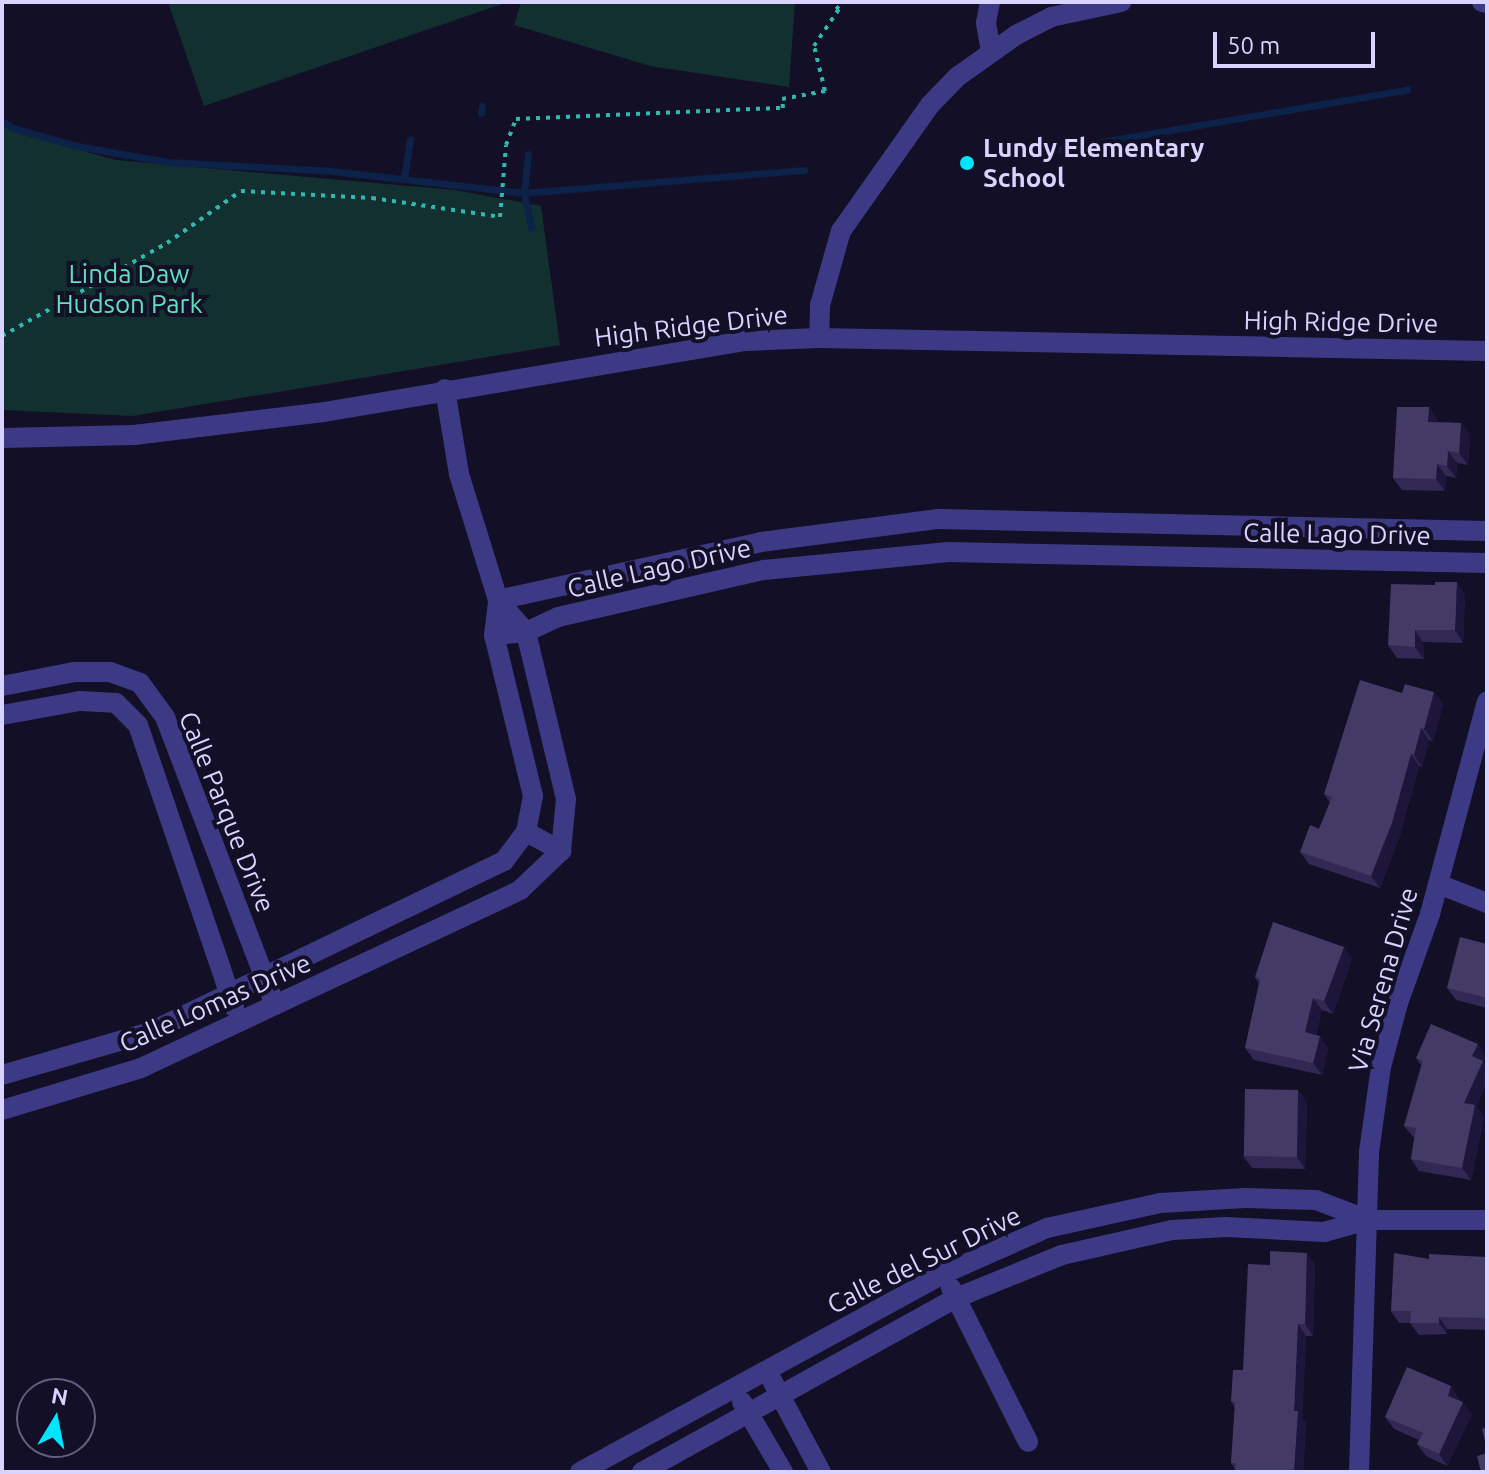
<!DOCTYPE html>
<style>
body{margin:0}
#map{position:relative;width:1489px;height:1474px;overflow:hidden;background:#130f26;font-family:Ubuntu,sans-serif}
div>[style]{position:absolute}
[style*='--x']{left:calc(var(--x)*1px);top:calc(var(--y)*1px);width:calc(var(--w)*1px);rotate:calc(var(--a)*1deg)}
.green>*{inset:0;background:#12302f}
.stream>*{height:7px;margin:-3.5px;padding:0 3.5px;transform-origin:3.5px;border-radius:3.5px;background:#0c2248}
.path>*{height:4px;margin-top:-2px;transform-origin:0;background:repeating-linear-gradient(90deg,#2fb8b0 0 4px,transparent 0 10px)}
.minor>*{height:20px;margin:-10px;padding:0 10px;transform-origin:10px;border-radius:10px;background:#3d3a85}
.wall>*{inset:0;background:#312854}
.shaded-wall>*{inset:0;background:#1d163a}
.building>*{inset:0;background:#433a66;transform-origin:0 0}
.dots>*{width:22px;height:22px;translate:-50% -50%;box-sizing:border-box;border:4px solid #130f26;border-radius:50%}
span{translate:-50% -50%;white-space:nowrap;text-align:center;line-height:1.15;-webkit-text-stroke:8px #130f26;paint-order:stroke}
.poi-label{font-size:26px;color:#d9d4ff;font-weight:700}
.left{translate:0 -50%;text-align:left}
.park-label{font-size:26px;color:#5fe0c0}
.street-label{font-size:26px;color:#d9d4ff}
.frame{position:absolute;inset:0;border:4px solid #d9d4ff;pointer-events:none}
.north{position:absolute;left:16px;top:1378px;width:80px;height:80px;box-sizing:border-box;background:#130f26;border:2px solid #625e7d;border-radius:50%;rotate:10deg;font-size:22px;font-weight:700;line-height:32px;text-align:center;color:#d9d4ff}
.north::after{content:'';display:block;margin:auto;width:28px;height:36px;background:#00e5ff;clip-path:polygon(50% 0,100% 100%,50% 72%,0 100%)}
.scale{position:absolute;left:1213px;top:32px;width:162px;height:36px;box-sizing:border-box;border:4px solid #d9d4ff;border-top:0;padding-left:10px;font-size:24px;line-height:28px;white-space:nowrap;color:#d9d4ff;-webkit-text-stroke:6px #130f26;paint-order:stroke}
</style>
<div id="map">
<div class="green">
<div style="clip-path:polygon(168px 2px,505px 2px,505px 3px,204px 106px)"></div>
<div style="clip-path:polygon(521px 2px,795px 2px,789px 87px,650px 66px,514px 25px)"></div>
<div style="clip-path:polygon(2px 124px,28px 136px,116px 160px,455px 190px,541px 206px,560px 345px,133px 416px,2px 410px)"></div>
</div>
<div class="stream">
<div style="--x:481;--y:113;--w:7;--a:-82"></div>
<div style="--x:2;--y:121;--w:13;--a:32"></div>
<div style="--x:13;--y:128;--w:66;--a:15.7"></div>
<div style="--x:77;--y:146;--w:92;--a:10"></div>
<div style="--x:168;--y:162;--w:164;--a:3.1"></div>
<div style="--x:332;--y:171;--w:193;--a:6.5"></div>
<div style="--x:524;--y:193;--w:281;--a:-4.7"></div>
<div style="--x:528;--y:154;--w:39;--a:96"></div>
<div style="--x:524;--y:193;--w:35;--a:78"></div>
<div style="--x:1013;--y:157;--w:400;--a:-9.7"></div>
<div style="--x:404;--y:179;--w:40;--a:-81.5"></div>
</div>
<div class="path">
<div style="--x:2;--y:336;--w:189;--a:-29.4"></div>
<div style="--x:167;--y:243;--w:90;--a:-35.1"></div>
<div style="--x:241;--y:191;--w:131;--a:3.1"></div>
<div style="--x:372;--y:198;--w:129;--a:8.4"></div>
<div style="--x:500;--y:217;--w:72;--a:-85.2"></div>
<div style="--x:506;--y:145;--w:28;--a:-69"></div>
<div style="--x:516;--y:119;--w:267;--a:-2.4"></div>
<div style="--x:783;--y:108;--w:9;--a:-96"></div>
<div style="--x:782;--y:99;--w:44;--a:-10.5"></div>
<div style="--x:825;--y:91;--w:46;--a:-103.7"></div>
<div style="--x:814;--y:46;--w:45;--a:-56"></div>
<div style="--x:839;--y:9;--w:11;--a:-139"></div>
</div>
<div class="minor">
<div style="--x:990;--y:2;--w:21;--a:101"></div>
<div style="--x:986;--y:23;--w:27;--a:80"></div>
<div style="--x:1482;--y:2;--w:5;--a:11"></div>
<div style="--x:819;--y:338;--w:33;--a:-88"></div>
<div style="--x:820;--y:305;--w:77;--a:-74.2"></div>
<div style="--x:841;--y:231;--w:154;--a:-54.8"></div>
<div style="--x:930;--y:105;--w:39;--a:-46"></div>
<div style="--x:957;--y:77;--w:72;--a:-35.4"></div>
<div style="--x:1016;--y:35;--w:39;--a:-27"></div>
<div style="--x:1051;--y:17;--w:72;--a:-12.1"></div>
<div style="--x:2;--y:438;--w:132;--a:-1.3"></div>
<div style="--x:134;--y:435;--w:191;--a:-6.9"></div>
<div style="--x:324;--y:412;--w:427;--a:-9.6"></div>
<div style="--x:745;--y:341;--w:74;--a:-2.3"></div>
<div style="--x:819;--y:338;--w:668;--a:1.11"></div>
<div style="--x:498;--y:600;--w:269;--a:-12.4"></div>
<div style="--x:761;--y:542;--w:179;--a:-7.4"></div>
<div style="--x:939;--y:519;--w:548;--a:1.25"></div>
<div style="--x:494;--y:635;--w:32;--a:-5"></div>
<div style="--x:526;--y:632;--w:35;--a:-25"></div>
<div style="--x:558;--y:617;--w:211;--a:-12.9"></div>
<div style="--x:764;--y:570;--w:185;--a:-5.6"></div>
<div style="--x:948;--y:552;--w:539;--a:1.17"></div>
<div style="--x:2;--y:686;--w:73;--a:-11"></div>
<div style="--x:74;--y:672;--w:36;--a:0"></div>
<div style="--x:110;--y:672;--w:32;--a:20"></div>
<div style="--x:140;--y:683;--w:42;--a:53.7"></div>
<div style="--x:165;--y:717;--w:308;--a:69.1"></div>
<div style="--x:2;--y:715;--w:79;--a:-10.2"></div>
<div style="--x:80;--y:701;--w:36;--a:3"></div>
<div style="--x:116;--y:703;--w:31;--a:45"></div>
<div style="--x:138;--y:725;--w:298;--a:71.2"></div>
<div style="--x:526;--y:832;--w:40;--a:28"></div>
<div style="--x:1438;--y:884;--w:53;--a:21.2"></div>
<div style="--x:2;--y:1075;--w:154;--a:-16.2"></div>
<div style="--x:150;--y:1032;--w:393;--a:-25.8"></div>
<div style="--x:504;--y:861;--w:36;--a:-53"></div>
<div style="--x:526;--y:832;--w:37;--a:-79"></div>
<div style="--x:533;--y:796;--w:166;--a:-103.6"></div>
<div style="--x:494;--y:635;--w:35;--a:-83"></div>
<div style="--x:498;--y:600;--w:132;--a:-107.2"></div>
<div style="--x:459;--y:474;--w:86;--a:-99.4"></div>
<div style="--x:2;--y:1110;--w:145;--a:-16.8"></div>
<div style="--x:141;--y:1068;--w:148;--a:-25.2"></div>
<div style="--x:275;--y:1005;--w:271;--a:-25.1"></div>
<div style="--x:520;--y:890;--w:57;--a:-43.6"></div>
<div style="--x:561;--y:851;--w:52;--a:-84.5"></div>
<div style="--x:566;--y:799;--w:172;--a:-103.5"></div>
<div style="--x:526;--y:632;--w:43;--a:-131.2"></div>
<div style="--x:951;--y:1288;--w:172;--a:63.4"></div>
<div style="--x:767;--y:1371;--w:115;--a:61.9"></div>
<div style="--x:742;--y:1402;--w:81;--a:59.6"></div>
<div style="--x:580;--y:1472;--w:413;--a:-28.6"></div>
<div style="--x:943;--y:1274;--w:114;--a:-23.9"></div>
<div style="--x:1047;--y:1228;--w:116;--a:-12.5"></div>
<div style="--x:1160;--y:1203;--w:85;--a:-3.4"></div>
<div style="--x:1245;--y:1198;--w:71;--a:1.6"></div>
<div style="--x:1316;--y:1200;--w:56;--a:21"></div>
<div style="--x:642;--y:1472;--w:359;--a:-29"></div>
<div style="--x:956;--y:1298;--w:114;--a:-22.1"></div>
<div style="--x:1062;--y:1255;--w:113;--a:-12.8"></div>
<div style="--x:1172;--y:1230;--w:54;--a:-3.2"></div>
<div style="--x:1226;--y:1227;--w:98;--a:2.9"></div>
<div style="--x:1324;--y:1232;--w:46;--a:-15.3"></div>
<div style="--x:1368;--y:1220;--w:119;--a:0"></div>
<div style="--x:1359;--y:1472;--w:320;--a:-88.2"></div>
<div style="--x:1369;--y:1152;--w:86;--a:-82"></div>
<div style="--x:1381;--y:1067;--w:66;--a:-75.1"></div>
<div style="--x:1398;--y:1003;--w:95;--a:-70.2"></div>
<div style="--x:1430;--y:914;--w:220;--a:-75"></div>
</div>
<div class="wall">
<div style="clip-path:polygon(1429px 407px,1437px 419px,1437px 422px,1461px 423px,1470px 435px,1468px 465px,1457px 463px,1456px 478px,1446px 476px,1445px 491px,1402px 490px,1393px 478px)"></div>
<div style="clip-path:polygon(1465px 594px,1463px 643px,1423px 642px,1424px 659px,1397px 658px,1388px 645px)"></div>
<div style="clip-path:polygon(1434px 692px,1443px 704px,1433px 741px,1429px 740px,1422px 767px,1419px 766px,1400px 835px,1380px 888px,1309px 864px,1300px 852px,1319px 829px,1330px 803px,1324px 794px,1402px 693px)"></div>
<div style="clip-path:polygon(1487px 944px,1487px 1008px,1456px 1000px,1447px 988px)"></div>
<div style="clip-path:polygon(1344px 947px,1352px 959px,1333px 1014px,1322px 1010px,1316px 1035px,1328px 1048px,1322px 1075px,1254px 1060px,1245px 1048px,1259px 984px,1255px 977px)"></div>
<div style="clip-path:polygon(1486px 1056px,1483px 1062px,1487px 1067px,1487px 1083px,1476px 1106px,1484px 1117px,1471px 1180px,1419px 1171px,1411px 1159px,1414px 1138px,1404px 1126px,1421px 1065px,1416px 1058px)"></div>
<div style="clip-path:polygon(1298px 1090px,1307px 1103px,1305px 1169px,1252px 1168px,1243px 1156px)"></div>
<div style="clip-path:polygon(1487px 1257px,1487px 1330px,1447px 1329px,1447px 1334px,1419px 1335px,1410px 1323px,1399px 1323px,1391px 1311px,1429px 1259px)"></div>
<div style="clip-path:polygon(1315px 1265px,1313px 1336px,1306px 1336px,1302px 1418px,1306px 1423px,1303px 1472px,1235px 1472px,1235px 1469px,1231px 1463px,1235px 1408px,1231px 1401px,1243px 1370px)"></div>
<div style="clip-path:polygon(1459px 1399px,1459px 1400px,1472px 1414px,1447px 1466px,1426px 1456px,1417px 1444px,1419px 1440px,1394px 1429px,1385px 1417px)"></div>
</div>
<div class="shaded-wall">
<div style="clip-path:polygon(1429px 407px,1437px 419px,1436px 434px,1428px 422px)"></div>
<div style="clip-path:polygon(1461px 423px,1470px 435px,1468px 465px,1459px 453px)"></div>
<div style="clip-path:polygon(1448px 451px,1457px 463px,1456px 478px,1447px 466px)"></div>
<div style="clip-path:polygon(1437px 464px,1446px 476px,1445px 491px,1436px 479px)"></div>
<div style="clip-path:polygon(1457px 582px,1465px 594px,1463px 643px,1455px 630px)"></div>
<div style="clip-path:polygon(1415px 630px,1423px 642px,1424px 659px,1415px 647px)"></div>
<div style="clip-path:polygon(1434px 692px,1443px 704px,1433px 741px,1424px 729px)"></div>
<div style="clip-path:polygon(1421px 728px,1429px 740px,1422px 767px,1414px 755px)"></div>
<div style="clip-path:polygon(1411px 754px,1419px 766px,1400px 835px,1380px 888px,1371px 876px)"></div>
<div style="clip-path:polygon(1344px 947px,1352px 959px,1333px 1014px,1324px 1001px)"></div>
<div style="clip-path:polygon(1313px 998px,1322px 1010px,1314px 1044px,1305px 1032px)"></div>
<div style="clip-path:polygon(1320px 1036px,1328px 1048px,1322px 1075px,1313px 1063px)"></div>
<div style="clip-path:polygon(1478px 1044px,1486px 1056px,1483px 1062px,1487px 1067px,1487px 1083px,1476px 1106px,1484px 1117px,1471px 1180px,1462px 1168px,1464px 1103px,1472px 1056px)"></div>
<div style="clip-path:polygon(1298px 1090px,1307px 1103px,1305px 1169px,1297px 1157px)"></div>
<div style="clip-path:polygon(1307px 1253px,1315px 1265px,1313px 1336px,1305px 1324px)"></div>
<div style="clip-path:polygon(1439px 1317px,1447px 1329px,1447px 1334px,1439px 1323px)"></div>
<div style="clip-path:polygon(1298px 1324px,1306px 1336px,1302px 1418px,1306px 1423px,1303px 1472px,1294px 1472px,1294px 1411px)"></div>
<div style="clip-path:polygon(1451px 1386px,1459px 1399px,1456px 1408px,1448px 1396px)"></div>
<div style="clip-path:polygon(1463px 1402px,1472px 1414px,1447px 1466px,1439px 1454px)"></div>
</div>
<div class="building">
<div style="clip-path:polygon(1397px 407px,1429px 407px,1428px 422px,1461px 423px,1459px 453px,1448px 451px,1447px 466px,1437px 464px,1436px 479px,1393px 478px)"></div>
<div style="clip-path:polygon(1435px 582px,1457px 582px,1455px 630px,1415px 630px,1415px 647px,1388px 645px,1391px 584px,1435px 585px)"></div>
<div style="clip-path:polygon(1360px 680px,1402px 693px,1405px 684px,1434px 692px,1424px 729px,1421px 728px,1414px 755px,1411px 754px,1392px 823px,1371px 876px,1300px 852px,1310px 825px,1319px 829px,1332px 797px,1324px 794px)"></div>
<div style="clip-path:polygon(1273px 922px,1344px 947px,1324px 1001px,1313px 998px,1305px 1032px,1320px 1036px,1313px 1063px,1245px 1048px,1260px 979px,1255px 977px)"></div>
<div style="clip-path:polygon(1460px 937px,1487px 944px,1487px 998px,1447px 988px)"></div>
<div style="clip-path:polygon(1431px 1024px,1478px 1044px,1472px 1056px,1483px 1061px,1464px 1103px,1475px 1105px,1462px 1168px,1411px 1159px,1416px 1128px,1404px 1126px,1423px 1061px,1416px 1058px)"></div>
<div style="left:1245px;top:1089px;width:53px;height:67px;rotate:1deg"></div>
<div style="clip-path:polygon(1270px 1251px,1307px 1253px,1305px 1324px,1298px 1324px,1294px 1411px,1298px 1411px,1294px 1472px,1235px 1472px,1236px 1463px,1231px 1463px,1235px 1402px,1231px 1401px,1233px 1370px,1243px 1370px,1248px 1264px,1270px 1265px)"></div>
<div style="clip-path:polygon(1394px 1253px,1429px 1259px,1429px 1254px,1487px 1257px,1487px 1328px,1487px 1318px,1439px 1317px,1439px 1323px,1410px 1323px,1411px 1311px,1391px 1311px)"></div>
<div style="clip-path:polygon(1407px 1367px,1451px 1386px,1448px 1396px,1463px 1402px,1439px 1454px,1417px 1444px,1423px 1433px,1385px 1417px)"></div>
<div style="clip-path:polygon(1487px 1427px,1487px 1449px,1482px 1429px)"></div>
<div style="clip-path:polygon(1487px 1453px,1487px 1472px,1481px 1472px,1477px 1456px)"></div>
</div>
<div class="dots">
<div style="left:967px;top:163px;background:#00e5ff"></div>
</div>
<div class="poi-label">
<span class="left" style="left:983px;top:163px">Lundy Elementary<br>School</span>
</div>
<div class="park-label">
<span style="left:129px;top:289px">Linda Daw<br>Hudson Park</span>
</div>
<div class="street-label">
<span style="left:1341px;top:322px;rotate:1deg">High Ridge Drive</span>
<span style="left:691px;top:326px;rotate:-7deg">High Ridge Drive</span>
<span style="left:1337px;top:534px;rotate:1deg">Calle Lago Drive</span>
<span style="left:659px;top:568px;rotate:-13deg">Calle Lago Drive</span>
<span style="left:227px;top:812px;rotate:68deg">Calle Parque Drive</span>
<span style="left:1383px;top:980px;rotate:-74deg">Via Serena Drive</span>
<span style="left:215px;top:1003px;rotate:-24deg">Calle Lomas Drive</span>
<span style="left:924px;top:1260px;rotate:-26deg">Calle del Sur Drive</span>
</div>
<div class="frame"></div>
<div class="north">N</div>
<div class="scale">50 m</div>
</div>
